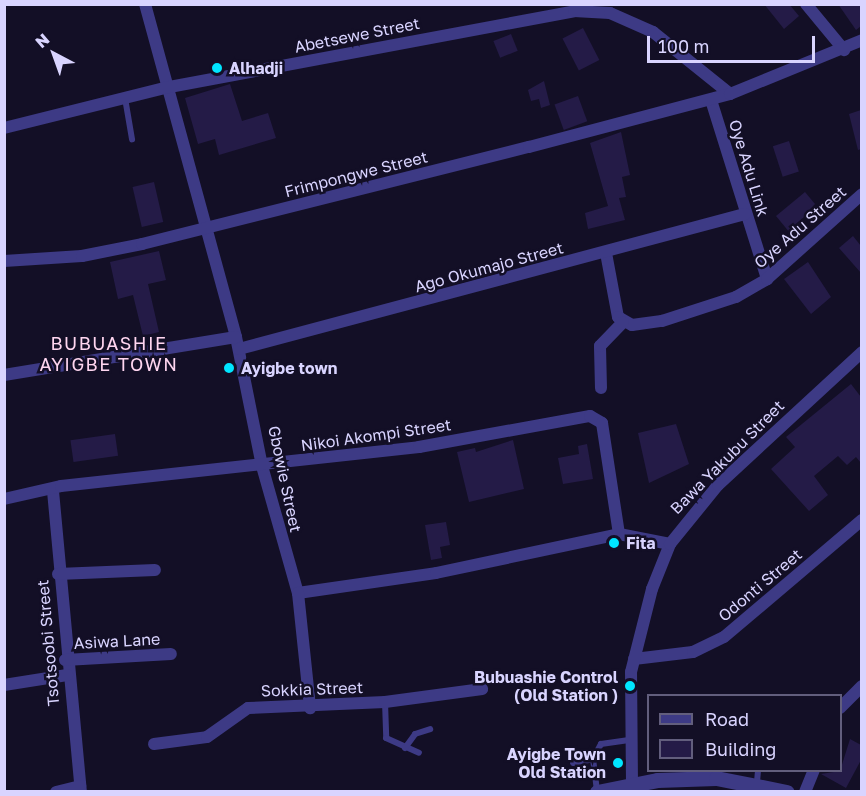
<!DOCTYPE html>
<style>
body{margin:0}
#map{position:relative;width:866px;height:796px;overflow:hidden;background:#130f26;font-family:"Golos Text",sans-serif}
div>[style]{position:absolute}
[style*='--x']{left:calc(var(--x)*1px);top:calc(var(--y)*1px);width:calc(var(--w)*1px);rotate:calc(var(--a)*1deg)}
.building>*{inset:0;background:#241b47;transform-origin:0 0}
.service>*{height:6px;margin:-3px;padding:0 3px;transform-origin:3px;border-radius:3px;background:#3d3a85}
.minor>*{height:12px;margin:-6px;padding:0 6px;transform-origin:6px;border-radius:6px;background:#3d3a85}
.tertiary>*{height:15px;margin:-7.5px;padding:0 7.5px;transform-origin:7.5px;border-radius:7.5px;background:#3d3a85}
.dots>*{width:16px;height:16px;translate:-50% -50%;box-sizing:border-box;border:3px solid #130f26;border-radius:50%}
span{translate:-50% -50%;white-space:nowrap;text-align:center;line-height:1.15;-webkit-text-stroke:5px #130f26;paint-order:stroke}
.street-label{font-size:16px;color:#d9d4ff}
.poi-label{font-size:16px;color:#d9d4ff;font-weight:700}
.left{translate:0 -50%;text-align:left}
.right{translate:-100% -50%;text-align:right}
.neighbourhood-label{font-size:18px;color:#ffd6f0;letter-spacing:1.5px}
.frame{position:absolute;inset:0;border:6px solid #d9d4ff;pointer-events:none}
.legend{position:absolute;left:647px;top:694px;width:195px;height:78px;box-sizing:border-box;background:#130f26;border:2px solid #625e7d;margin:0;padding:8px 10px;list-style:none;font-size:18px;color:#d9d4ff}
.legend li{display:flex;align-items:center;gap:12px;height:30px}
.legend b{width:30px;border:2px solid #625e7d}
.north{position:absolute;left:24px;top:24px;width:60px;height:60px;-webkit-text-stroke:4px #130f26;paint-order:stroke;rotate:319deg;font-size:16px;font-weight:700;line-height:24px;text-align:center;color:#d9d4ff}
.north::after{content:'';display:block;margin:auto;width:21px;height:27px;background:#d9d4ff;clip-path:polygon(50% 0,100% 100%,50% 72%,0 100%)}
.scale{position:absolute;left:647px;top:36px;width:168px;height:27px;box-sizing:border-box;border:3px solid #d9d4ff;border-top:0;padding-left:8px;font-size:18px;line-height:21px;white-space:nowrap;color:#d9d4ff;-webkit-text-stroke:4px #130f26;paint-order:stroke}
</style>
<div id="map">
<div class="building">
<div style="clip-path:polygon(764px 4px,789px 4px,799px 16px,784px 29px)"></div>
<div style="clip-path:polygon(838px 4px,861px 4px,861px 26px,856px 30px)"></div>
<div style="left:583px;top:28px;width:36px;height:23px;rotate:63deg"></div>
<div style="left:511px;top:34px;width:18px;height:19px;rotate:68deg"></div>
<div style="clip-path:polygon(544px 81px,550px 105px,541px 108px,539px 99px,531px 101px,528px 90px)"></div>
<div style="clip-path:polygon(230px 84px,242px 121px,268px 113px,276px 138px,219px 155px,215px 139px,198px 144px,185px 98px)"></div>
<div style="left:578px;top:96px;width:27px;height:25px;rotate:70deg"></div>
<div style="clip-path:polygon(861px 110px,861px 149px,858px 150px,849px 114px)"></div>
<div style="clip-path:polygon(621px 132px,630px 175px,622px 177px,626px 197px,619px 198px,625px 220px,588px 229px,585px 213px,608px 206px,590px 143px)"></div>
<div style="left:789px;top:141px;width:32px;height:17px;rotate:72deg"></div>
<div style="left:154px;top:182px;width:41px;height:22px;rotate:77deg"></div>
<div style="clip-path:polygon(805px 192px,815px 204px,790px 233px,776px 216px)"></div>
<div style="clip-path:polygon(853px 236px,861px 246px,861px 273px,839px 248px)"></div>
<div style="clip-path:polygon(159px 251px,166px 280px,148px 284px,159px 332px,143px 336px,133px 295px,118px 299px,110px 262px)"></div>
<div style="clip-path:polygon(808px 262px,831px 297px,811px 314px,784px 279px)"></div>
<div style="clip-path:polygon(851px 384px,861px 397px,861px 463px,856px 457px,847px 465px,838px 456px,814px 476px,828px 495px,809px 511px,771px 469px,795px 447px,786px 437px)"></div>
<div style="clip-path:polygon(676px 424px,689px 464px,649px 483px,638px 433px)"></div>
<div style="left:115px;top:434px;width:22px;height:45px;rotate:82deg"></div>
<div style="clip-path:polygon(513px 440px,524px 489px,469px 502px,457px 452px,475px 448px,476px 452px)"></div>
<div style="clip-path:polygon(587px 444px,593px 479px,563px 484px,558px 458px,579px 454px,578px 446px)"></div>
<div style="clip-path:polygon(446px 522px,450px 545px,440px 547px,442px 558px,431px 560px,425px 525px)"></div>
<div style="clip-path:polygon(850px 739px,861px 745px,861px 760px,846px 788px,821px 774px,840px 771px)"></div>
</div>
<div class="service">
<div style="--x:125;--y:98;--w:42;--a:80.3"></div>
<div style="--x:385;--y:702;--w:36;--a:88"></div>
<div style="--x:386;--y:738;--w:36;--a:24"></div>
<div style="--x:405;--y:748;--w:17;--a:-54"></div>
<div style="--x:415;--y:734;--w:16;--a:-18"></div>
<div style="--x:573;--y:763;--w:20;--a:-11"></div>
<div style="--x:757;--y:782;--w:12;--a:-85"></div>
<div style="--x:597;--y:791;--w:32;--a:-97"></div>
<div style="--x:593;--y:759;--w:17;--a:-62"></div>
<div style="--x:601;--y:744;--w:30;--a:-8"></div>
</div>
<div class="minor">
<div style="--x:145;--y:4;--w:345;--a:74.7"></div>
<div style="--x:236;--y:337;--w:132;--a:78.6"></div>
<div style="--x:262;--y:466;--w:132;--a:74.2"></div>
<div style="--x:298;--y:593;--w:139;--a:-8.2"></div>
<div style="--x:436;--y:573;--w:187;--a:-12"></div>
<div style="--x:619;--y:534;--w:52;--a:11.1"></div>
<div style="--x:806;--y:4;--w:60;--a:50.4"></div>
<div style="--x:711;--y:100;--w:188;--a:72.6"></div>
<div style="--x:4;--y:128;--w:165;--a:-14"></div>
<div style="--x:164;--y:88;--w:417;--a:-10.6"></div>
<div style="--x:574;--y:11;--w:36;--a:3"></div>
<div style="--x:610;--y:13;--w:47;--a:23.8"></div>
<div style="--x:653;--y:32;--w:99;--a:38.8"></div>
<div style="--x:606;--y:253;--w:65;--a:79.4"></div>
<div style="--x:618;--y:317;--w:16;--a:30"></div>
<div style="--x:632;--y:325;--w:30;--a:-8"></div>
<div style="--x:662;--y:321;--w:78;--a:-18"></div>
<div style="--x:736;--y:297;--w:36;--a:-30"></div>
<div style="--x:767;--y:279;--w:127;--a:-41.8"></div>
<div style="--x:4;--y:261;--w:78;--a:-3.7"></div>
<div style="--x:82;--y:256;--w:61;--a:-11.3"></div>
<div style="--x:142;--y:244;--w:399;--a:-14.1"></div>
<div style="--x:529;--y:147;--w:208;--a:-14.8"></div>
<div style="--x:730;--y:94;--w:143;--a:-22.2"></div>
<div style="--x:239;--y:349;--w:524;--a:-14.94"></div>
<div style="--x:4;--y:375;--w:235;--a:-9.3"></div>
<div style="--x:601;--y:388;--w:42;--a:-91.4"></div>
<div style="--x:600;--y:346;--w:33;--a:-46"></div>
<div style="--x:53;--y:491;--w:302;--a:84.7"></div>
<div style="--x:4;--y:499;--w:58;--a:-12.8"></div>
<div style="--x:61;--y:486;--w:360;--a:-6.2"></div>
<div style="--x:419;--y:447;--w:174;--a:-10.3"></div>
<div style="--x:590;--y:416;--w:14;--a:30"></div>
<div style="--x:602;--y:423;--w:112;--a:81.3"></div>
<div style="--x:58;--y:574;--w:97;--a:-2.4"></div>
<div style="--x:298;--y:593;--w:116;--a:84"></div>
<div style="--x:634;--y:659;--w:59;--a:-6.8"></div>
<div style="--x:693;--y:652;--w:34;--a:-26"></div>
<div style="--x:724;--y:637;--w:181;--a:-40.3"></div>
<div style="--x:65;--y:660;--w:106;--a:-3.2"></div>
<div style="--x:4;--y:685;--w:64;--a:-9"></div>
<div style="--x:840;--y:708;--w:31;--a:-45"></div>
<div style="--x:154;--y:744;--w:53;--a:-7.5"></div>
<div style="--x:207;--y:737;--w:50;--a:-35.3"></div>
<div style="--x:248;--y:708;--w:137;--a:-2.5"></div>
<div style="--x:385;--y:702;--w:98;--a:-7.6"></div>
<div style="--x:632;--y:784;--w:112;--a:-90.5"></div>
<div style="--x:631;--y:672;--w:86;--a:-75.8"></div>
<div style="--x:652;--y:589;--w:48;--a:-68.2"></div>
<div style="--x:670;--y:544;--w:76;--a:-50.9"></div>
<div style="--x:718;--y:485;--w:196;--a:-42.7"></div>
<div style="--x:56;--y:792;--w:25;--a:-14"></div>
<div style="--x:805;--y:792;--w:24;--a:-68"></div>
</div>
<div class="tertiary">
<div style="--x:597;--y:792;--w:61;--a:-11.3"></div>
<div style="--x:657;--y:780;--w:59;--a:-1.9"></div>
<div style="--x:716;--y:778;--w:72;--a:11.2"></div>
</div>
<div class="dots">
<div style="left:217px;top:68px;background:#00e5ff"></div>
<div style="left:229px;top:368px;background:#00e5ff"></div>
<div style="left:614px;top:543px;background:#00e5ff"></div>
<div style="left:630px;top:686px;background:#00e5ff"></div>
<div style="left:618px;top:763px;background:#00e5ff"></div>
</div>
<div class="street-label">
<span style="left:357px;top:35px;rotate:-11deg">Abetsewe Street</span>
<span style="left:749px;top:168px;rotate:73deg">Oye Adu Link</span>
<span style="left:356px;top:174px;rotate:-14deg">Frimpongwe Street</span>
<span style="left:800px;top:227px;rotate:-41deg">Oye Adu Street</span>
<span style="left:489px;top:267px;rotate:-15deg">Ago Okumajo Street</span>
<span style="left:376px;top:435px;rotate:-8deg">Nikoi Akompi Street</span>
<span style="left:727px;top:457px;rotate:-45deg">Bawa Yakubu Street</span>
<span style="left:285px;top:479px;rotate:78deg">Gbowie Street</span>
<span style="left:760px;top:585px;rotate:-40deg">Odonti Street</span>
<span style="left:117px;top:641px;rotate:-3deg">Asiwa Lane</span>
<span style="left:48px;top:643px;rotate:-95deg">Tsotsoobi Street</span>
<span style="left:312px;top:689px;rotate:-2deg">Sokkia Street</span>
</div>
<div class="poi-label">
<span class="left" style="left:229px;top:68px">Alhadji</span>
<span class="left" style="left:241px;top:368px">Ayigbe town</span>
<span class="left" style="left:626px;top:543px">Fita</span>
<span class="right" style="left:618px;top:686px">Bubuashie Control<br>(Old Station )</span>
<span class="right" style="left:606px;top:763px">Ayigbe Town<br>Old Station</span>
</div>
<div class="neighbourhood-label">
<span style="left:109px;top:354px">BUBUASHIE<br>AYIGBE TOWN</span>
</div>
<div class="frame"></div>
<ul class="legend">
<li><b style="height:8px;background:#3d3a85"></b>Road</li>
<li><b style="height:16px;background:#241b47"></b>Building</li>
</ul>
<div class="north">N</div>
<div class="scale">100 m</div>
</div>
